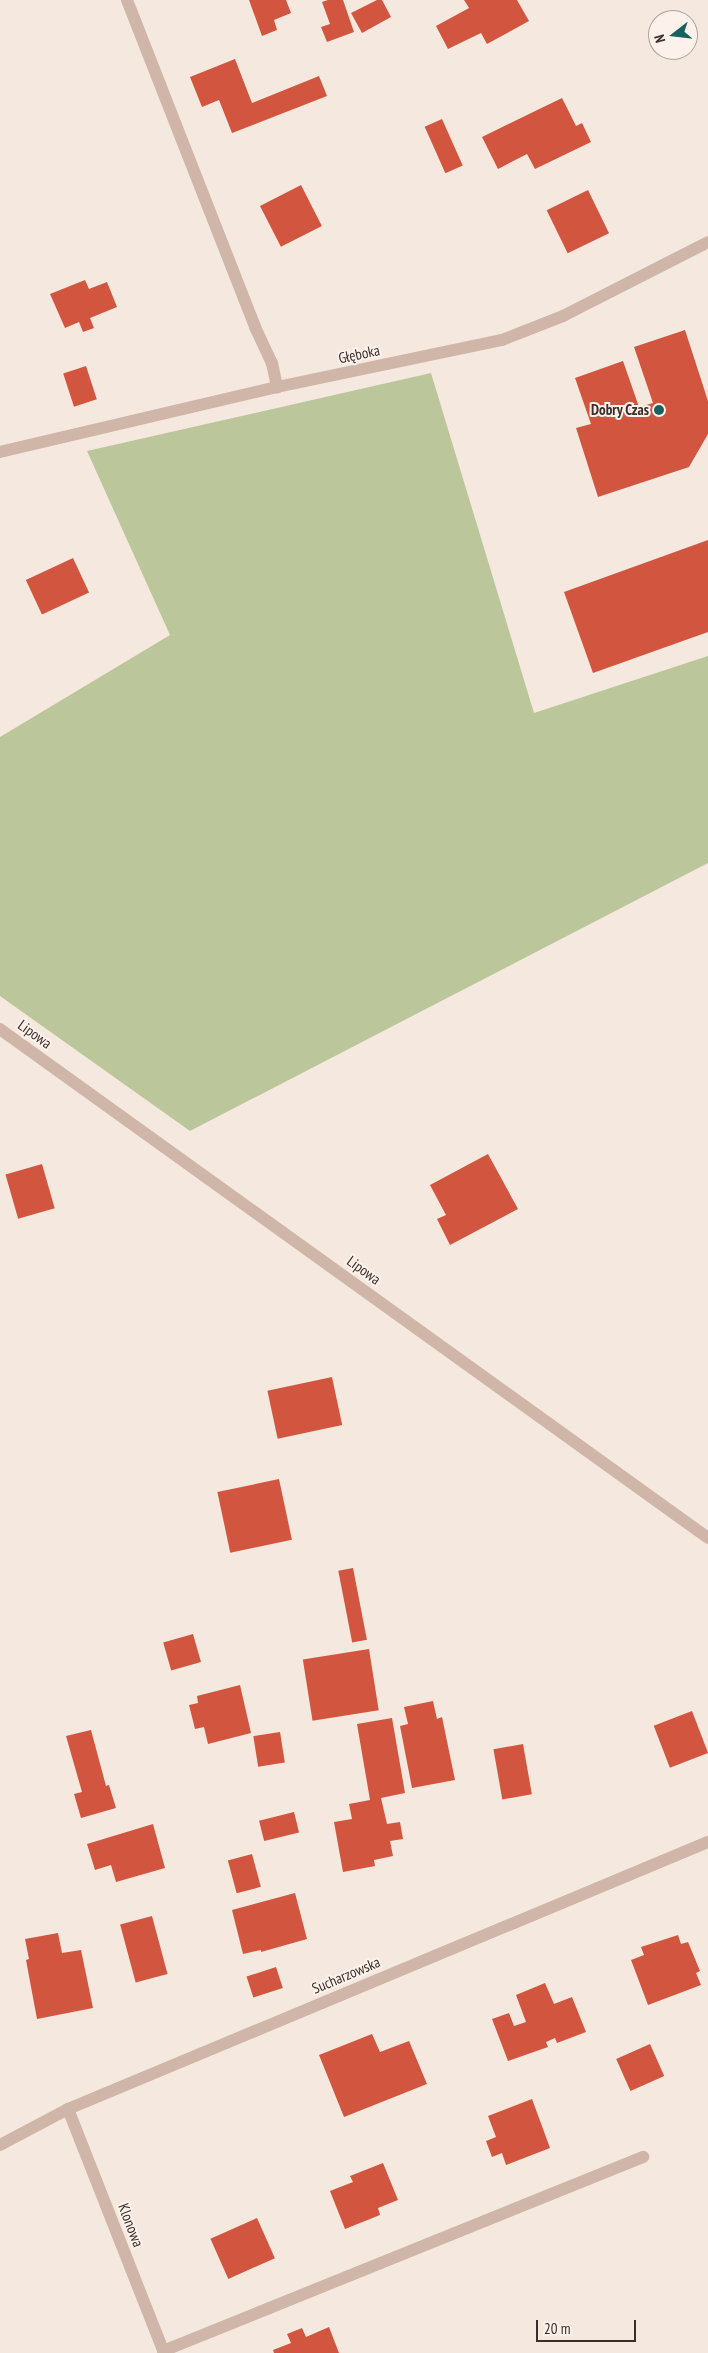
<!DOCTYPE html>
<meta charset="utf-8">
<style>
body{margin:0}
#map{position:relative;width:708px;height:2353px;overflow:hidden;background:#f5e8de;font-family:"PT Sans Narrow",sans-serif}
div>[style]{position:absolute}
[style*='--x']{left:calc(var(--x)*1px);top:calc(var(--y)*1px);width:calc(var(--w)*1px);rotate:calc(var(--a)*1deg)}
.green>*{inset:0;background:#bbc69b}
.building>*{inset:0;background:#d2563f;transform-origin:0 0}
.service>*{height:12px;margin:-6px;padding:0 6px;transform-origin:6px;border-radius:6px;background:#cfb6a8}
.minor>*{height:12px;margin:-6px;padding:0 6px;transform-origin:6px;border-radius:6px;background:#cfb6a8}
.dots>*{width:14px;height:14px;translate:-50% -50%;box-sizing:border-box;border:2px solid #fcf2eb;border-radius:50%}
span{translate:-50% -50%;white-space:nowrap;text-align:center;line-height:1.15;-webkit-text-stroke:4px #fcf2eb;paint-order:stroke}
.street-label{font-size:15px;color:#3b2d29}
.poi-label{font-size:15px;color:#3b2d29;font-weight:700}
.right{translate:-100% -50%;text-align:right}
.north{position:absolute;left:648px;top:10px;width:50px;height:50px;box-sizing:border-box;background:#fcf2eb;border:1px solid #afa39d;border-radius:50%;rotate:254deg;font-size:14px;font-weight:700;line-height:20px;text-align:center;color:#3b2d29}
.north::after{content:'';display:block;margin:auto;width:18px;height:22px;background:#196160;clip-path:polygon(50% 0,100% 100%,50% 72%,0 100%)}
.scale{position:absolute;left:536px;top:2320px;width:100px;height:22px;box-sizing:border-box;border:2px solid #3b2d29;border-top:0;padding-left:6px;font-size:15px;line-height:18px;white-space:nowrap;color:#3b2d29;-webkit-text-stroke:4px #fcf2eb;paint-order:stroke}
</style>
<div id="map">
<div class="green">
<div style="clip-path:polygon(431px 373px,534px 713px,708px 656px,708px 863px,190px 1131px,0 996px,0 737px,170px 635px,87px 451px)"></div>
</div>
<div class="building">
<div style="clip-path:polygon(249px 0,286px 0,291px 13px,274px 20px,277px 30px,262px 36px)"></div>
<div style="clip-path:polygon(328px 0,343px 0,354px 32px,327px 42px,321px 27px,330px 24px,322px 2px)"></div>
<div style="clip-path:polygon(377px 0,382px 0,391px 17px,362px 33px,351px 13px)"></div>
<div style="clip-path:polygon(464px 0,517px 0,529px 21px,487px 44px,481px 33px,448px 49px,436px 26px,469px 8px)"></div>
<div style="clip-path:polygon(235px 59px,252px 103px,319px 76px,327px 96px,232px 133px,219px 100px,202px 107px,190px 77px)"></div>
<div style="clip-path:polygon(562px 98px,576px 126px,582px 123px,591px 142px,535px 169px,527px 154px,498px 169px,482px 137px)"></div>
<div style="left:442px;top:119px;width:51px;height:19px;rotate:66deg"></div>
<div style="left:301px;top:185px;width:46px;height:46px;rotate:63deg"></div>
<div style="left:588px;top:190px;width:48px;height:46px;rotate:64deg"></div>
<div style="clip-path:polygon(85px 280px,89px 289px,107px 282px,117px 307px,90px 318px,94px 328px,83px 332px,79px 322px,65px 328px,50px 294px)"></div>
<div style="clip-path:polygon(685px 330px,708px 401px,708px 434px,689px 467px,598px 497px,576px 428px,591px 424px,575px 378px,623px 361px,639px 407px,653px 403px,634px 347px)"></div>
<div style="left:86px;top:366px;width:35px;height:24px;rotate:72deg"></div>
<div style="clip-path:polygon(708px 540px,708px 632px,593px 673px,564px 592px)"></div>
<div style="left:73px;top:558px;width:38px;height:52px;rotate:65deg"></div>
<div style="clip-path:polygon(488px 1154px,518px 1209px,450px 1245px,437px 1219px,446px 1215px,430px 1185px)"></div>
<div style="left:42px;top:1164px;width:46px;height:38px;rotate:74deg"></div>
<div style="left:332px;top:1377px;width:49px;height:66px;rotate:78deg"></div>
<div style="left:279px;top:1479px;width:62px;height:63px;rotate:78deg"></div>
<div style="left:353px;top:1568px;width:73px;height:15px;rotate:79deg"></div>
<div style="left:193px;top:1634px;width:29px;height:31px;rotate:74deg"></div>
<div style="left:369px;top:1649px;width:62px;height:67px;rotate:81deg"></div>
<div style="clip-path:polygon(240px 1685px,251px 1733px,208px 1744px,204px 1727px,195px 1729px,189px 1705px,198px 1703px,197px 1696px)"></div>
<div style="clip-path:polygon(433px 1701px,437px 1719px,442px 1717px,455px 1780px,412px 1788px,400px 1726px,408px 1724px,404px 1707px)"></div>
<div style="left:692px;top:1711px;width:45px;height:41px;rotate:69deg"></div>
<div style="clip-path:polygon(392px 1718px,405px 1793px,381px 1798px,387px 1824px,400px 1822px,403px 1839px,390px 1841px,393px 1856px,374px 1860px,375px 1866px,343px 1872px,334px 1822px,352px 1819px,349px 1804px,370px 1800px,357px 1724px)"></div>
<div style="clip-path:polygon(91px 1730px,106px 1786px,109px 1785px,116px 1808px,81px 1818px,74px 1794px,82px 1792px,66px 1736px)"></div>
<div style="left:280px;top:1732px;width:31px;height:27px;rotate:81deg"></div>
<div style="left:523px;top:1744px;width:51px;height:30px;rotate:80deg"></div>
<div style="left:294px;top:1812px;width:21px;height:36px;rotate:76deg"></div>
<div style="clip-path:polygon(153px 1824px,165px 1868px,116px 1882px,111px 1865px,95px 1870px,87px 1844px)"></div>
<div style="left:252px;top:1854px;width:34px;height:25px;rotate:75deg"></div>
<div style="clip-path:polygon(295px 1893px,307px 1939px,261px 1952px,261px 1950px,243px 1954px,232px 1910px)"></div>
<div style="left:152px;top:1916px;width:60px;height:33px;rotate:75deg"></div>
<div style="clip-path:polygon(58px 1933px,62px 1953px,81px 1950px,93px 2008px,37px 2019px,26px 1960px,29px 1959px,25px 1939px)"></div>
<div style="clip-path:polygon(678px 1935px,681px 1944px,688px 1942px,700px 1971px,696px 1973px,701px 1985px,648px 2005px,631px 1960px,644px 1955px,641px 1947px)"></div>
<div style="left:276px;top:1967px;width:22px;height:31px;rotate:72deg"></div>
<div style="clip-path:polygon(545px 1983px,554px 2004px,572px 1997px,586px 2032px,557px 2043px,555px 2038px,546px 2042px,548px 2047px,508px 2061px,492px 2019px,509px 2013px,514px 2026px,526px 2022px,516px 1995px)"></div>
<div style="clip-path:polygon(372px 2034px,380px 2052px,409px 2041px,427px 2084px,344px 2117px,319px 2055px)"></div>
<div style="left:650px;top:2044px;width:35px;height:37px;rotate:66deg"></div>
<div style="clip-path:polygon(532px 2099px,550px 2148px,506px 2165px,502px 2153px,492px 2157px,486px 2141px,496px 2137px,488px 2116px)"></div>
<div style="clip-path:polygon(383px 2163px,398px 2200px,378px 2208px,380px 2215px,345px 2229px,330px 2191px,353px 2182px,350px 2176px)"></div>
<div style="left:257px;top:2218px;width:44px;height:51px;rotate:66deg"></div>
<div style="clip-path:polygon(329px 2327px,339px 2353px,274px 2353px,273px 2350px,291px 2343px,287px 2334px,302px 2328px,306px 2337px)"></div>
</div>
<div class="service">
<div style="--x:127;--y:0;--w:351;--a:68.6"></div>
<div style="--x:255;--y:327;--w:40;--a:65"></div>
<div style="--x:272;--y:363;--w:25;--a:78"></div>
<div style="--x:163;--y:2351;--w:518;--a:-22.01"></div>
</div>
<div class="minor">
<div style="--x:0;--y:452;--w:285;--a:-13.2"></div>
<div style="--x:277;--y:387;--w:230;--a:-11.8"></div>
<div style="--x:502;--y:340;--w:66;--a:-21.5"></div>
<div style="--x:563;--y:316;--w:163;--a:-27"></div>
<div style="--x:0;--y:1029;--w:872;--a:35.71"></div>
<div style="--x:68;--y:2109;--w:262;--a:68.5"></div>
<div style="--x:0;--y:2145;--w:77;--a:-27.9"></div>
<div style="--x:68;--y:2109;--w:693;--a:-22.65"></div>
</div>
<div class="dots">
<div style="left:659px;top:410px;background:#196160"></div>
</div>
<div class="street-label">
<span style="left:359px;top:354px;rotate:-12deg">Głęboka</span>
<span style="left:35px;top:1034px;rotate:36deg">Lipowa</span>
<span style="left:364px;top:1270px;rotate:36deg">Lipowa</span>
<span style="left:346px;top:1975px;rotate:-23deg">Sucharzowska</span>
<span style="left:131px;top:2225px;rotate:69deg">Klonowa</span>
</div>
<div class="poi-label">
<span class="right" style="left:649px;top:410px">Dobry Czas</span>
</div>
<div class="north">N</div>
<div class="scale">20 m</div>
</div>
